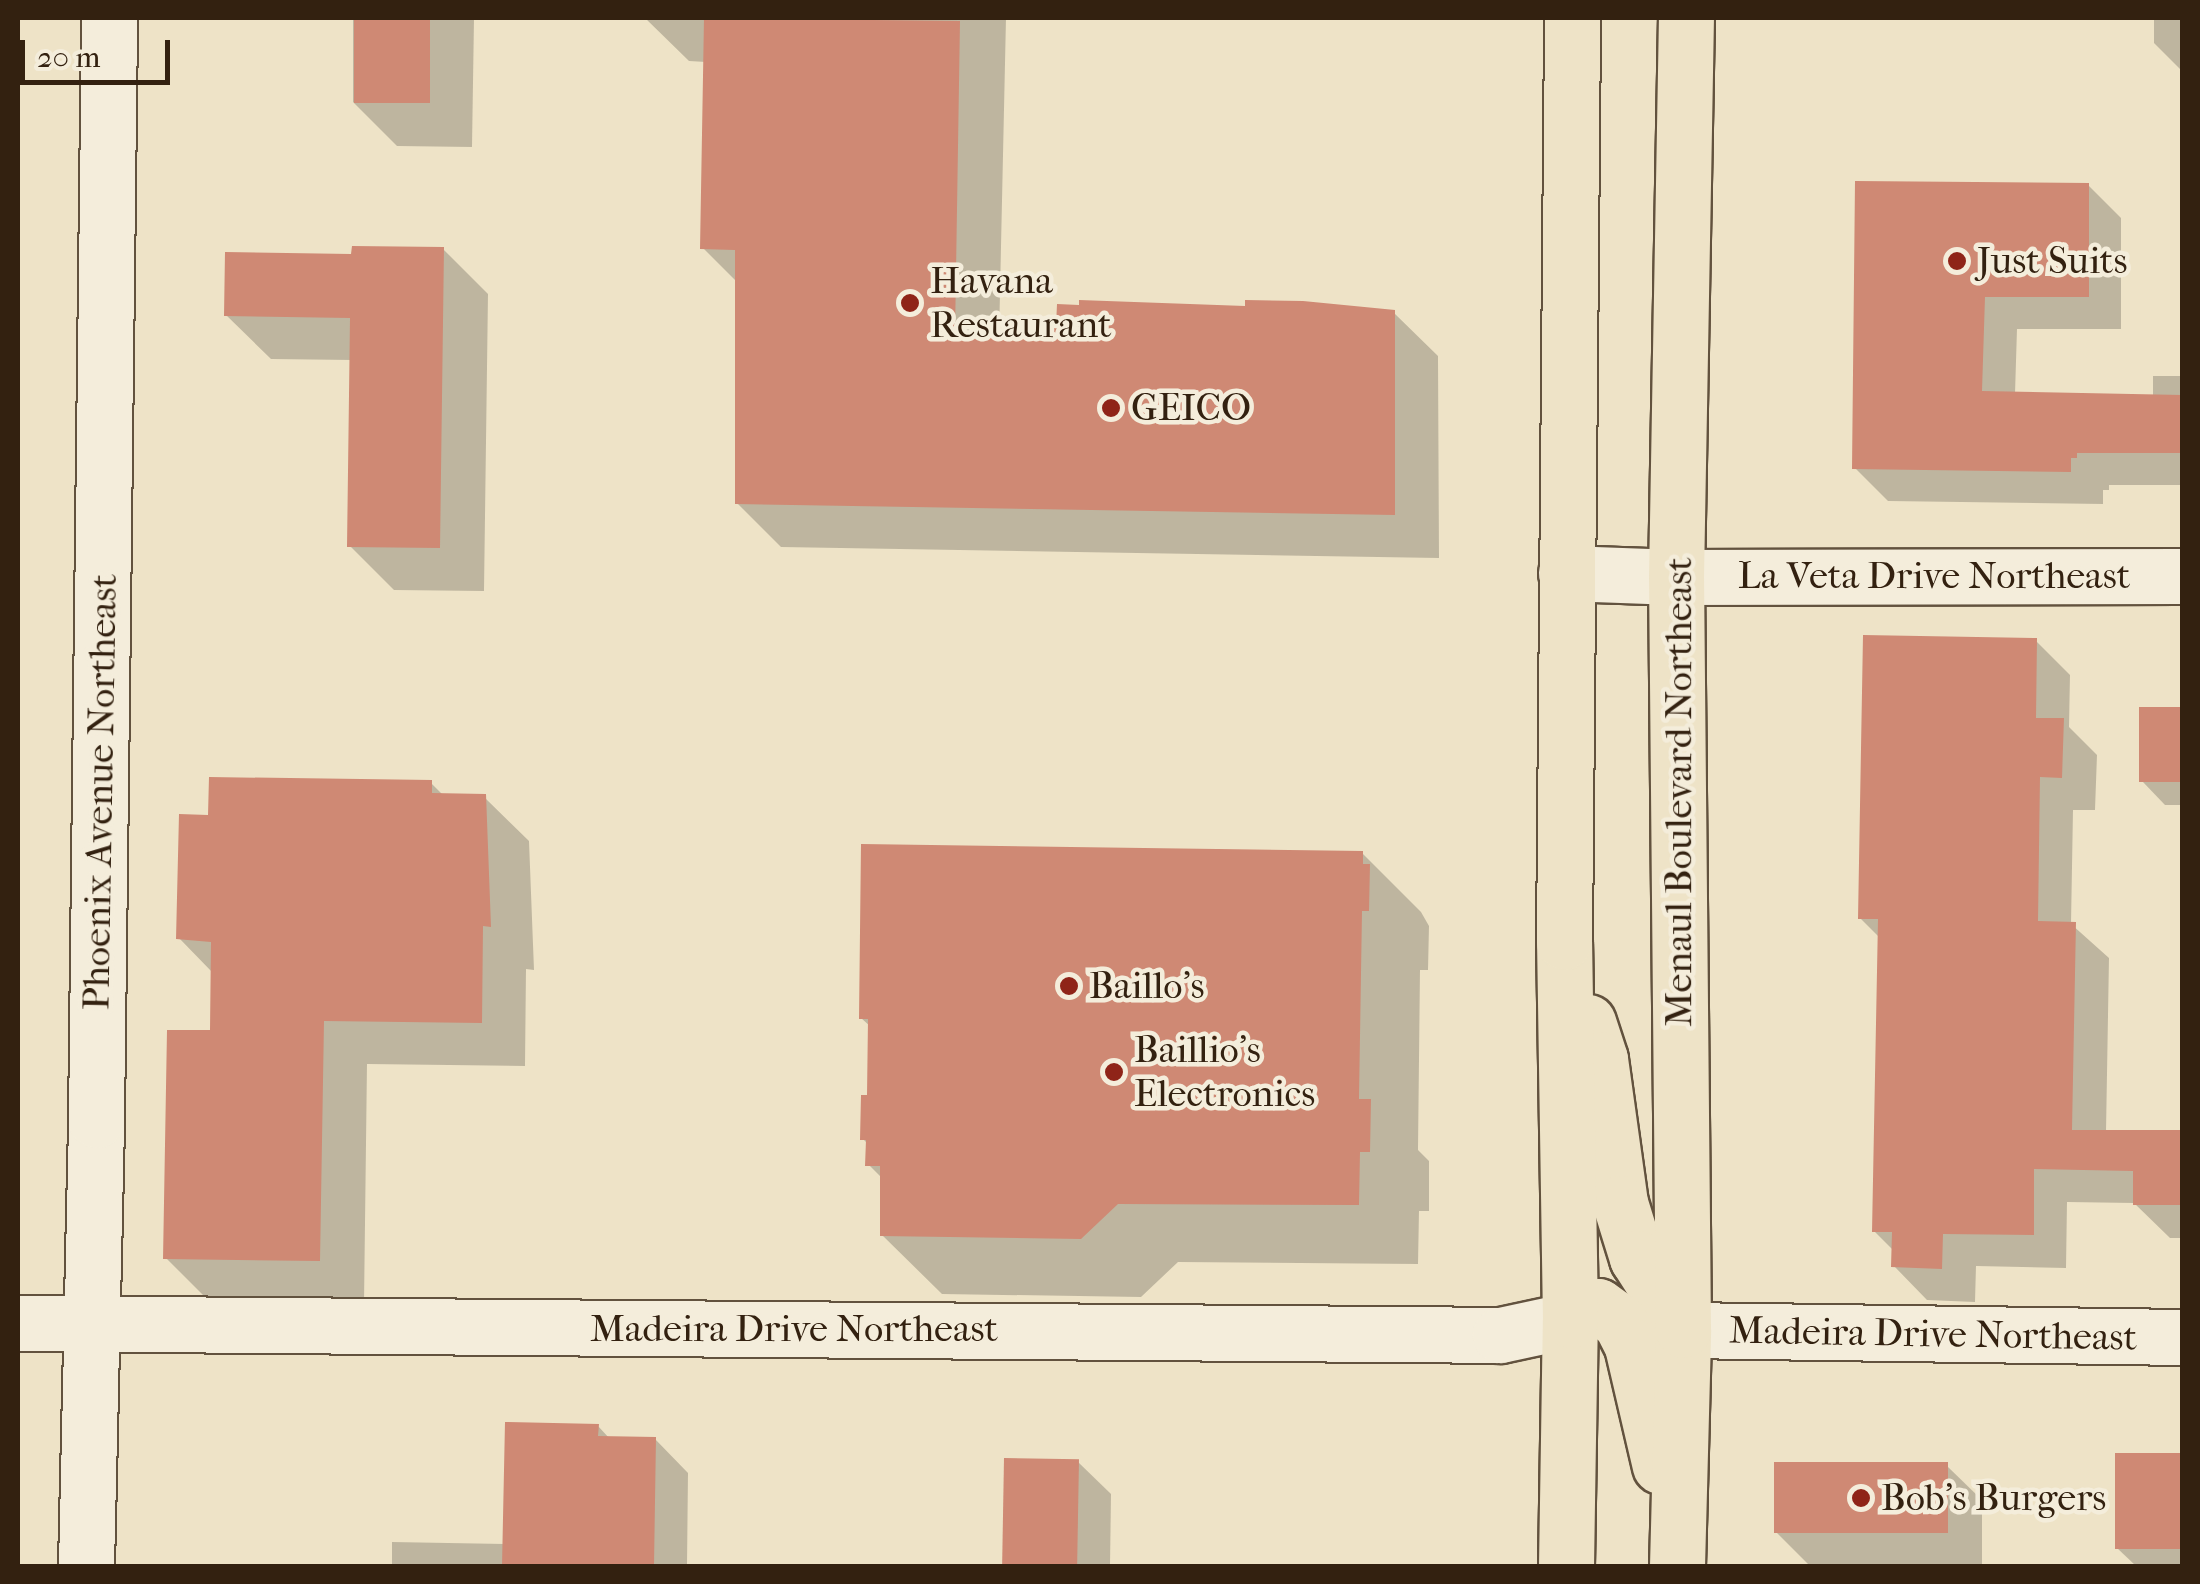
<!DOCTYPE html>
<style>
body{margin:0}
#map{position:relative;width:2200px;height:1584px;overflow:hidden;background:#eee3c7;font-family:"IM FELL French Canon",serif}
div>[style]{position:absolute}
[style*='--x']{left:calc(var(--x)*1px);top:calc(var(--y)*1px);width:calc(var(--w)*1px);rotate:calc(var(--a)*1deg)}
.shadow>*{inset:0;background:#0003}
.building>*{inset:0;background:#cf8974;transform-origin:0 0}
.roads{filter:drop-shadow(2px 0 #62523e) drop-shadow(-2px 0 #62523e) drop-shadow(0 2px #62523e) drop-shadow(0 -2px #62523e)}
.minor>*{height:55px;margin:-27.5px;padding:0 27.5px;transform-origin:27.5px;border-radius:27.5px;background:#f4eddb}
.major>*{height:55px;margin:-27.5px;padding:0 27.5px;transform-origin:27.5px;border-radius:27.5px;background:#eee3c7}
.dots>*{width:28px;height:28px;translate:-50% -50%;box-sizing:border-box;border:5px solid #f4eddb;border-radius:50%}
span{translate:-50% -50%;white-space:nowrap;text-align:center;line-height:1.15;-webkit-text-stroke:9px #f4eddb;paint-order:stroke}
.poi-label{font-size:38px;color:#332110}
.left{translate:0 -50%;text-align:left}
.street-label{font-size:38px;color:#332110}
.frame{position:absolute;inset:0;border:20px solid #332110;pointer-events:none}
.scale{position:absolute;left:20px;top:40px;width:150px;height:45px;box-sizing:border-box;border:5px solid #332110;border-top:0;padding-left:12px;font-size:30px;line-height:35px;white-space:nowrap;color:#332110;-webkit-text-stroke:8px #f4eddb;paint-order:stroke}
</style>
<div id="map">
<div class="shadow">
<div style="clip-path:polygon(18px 18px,20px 18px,18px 107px)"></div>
<div style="clip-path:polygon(353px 18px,474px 18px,472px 147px,397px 146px,353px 102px)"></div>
<div style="clip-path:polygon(645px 18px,1006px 18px,999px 339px,1047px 340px,1393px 312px,1438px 356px,1439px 558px,781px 547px,737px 503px,738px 283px,703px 248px,706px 62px,689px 61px)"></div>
<div style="clip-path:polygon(2154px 18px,2182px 18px,2182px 97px,2180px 69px,2154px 43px)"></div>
<div style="clip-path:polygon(1857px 184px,2088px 185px,2121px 218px,2121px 329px,2017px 329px,2015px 394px,2153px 397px,2153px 376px,2180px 376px,2182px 347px,2182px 485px,2109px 485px,2109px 490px,2103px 490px,2103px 504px,1888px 501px,1855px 468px)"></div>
<div style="clip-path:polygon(443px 249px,488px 294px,484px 591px,394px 590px,350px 546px,352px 360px,271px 359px,226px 315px,354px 256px)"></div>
<div style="clip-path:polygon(2036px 641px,2070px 675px,2069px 727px,2097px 755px,2095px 810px,2073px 810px,2071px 924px,2109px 958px,2106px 1132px,2182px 1132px,2182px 1238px,2170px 1238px,2134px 1203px,2067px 1202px,2066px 1268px,1976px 1266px,1975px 1302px,1927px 1300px,1894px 1266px,1894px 1251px,1874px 1231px,1880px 938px,1860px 918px)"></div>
<div style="clip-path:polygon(2142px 709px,2182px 709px,2182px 805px,2165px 805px,2142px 781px)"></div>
<div style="clip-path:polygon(431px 783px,444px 796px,484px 797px,529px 841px,534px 970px,526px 969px,525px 1066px,367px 1064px,364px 1304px,210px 1302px,166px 1258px,213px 1033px,212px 972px,179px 938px,210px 817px)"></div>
<div style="clip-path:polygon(1362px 853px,1421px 912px,1429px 926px,1428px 970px,1420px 970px,1418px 1150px,1429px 1161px,1429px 1211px,1419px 1211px,1418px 1264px,1178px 1262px,1141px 1297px,942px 1294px,882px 1235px,883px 1179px,868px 1164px,869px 1145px,863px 1139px,870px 1098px,871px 1027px,861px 1018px)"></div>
<div style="clip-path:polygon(598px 1426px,610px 1439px,655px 1439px,688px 1473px,687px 1566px,392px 1566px,392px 1542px,505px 1544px)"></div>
<div style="clip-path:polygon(2117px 1455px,2182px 1455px,2182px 1566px,2136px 1566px,2117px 1548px)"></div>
<div style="clip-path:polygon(1006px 1460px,1078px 1462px,1111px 1494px,1110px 1566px,1005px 1566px)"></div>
<div style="clip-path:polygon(1947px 1466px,1982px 1500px,1982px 1566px,1810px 1566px,1776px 1532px)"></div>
</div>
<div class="building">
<div style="left:354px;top:18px;width:76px;height:85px"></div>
<div style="clip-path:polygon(704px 18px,960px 21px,955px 335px,1044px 337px,1044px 325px,1056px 326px,1057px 304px,1079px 305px,1079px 300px,1245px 306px,1245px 300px,1303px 301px,1395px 310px,1395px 515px,735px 504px,735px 250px,700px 249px)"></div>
<div style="clip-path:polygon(1855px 181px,2089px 183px,2089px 297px,1985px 297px,1982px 391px,2182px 395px,2182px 453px,2077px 453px,2077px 458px,2071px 458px,2071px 472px,1852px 469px)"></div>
<div style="clip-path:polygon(352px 246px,444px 247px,440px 548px,347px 547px,350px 318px,224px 316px,225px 252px,351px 254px)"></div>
<div style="clip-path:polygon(1863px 635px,2037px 638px,2036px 718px,2064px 718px,2062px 778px,2040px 777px,2038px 921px,2076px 922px,2072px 1130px,2182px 1130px,2182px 1205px,2133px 1205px,2133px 1171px,2034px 1169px,2034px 1235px,1943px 1234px,1942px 1269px,1891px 1267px,1892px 1232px,1872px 1232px,1878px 919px,1858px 919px)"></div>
<div style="left:2139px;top:707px;width:43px;height:75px"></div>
<div style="clip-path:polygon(209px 777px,432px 780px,432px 793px,486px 794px,491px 927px,483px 926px,482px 1023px,324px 1021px,320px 1261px,163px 1259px,167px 1030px,210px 1030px,211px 942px,176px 939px,179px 814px,208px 815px)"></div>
<div style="clip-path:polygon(861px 844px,1363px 851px,1363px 864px,1370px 864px,1369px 911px,1362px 911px,1359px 1099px,1371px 1099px,1370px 1152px,1360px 1152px,1359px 1205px,1118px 1204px,1081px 1239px,880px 1236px,880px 1166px,865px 1166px,866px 1140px,860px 1140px,861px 1095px,867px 1095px,868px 1019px,859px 1019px)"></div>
<div style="clip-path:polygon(505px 1422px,599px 1424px,598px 1436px,656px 1437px,654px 1566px,502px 1566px)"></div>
<div style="left:2115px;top:1453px;width:67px;height:96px"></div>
<div style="left:1004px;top:1458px;width:75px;height:108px;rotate:1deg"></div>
<div style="left:1774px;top:1462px;width:174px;height:71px"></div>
</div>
<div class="roads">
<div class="minor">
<div style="--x:1566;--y:573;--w:110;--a:2.1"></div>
<div style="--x:1676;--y:577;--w:506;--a:-0.11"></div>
<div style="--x:18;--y:1323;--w:1482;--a:0.46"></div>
<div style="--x:1500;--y:1335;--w:72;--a:-12.1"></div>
<div style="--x:1683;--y:1330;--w:499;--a:0.8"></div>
<div style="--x:86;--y:1566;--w:446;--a:-88.7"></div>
<div style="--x:96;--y:1120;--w:1102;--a:-89.32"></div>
</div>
<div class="major">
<div style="--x:1588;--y:1022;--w:39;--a:72"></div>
<div style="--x:1600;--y:1059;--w:145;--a:82.1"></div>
<div style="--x:1620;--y:1203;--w:58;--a:72.8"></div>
<div style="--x:1637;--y:1258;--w:85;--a:57.4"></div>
<div style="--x:1570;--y:1320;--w:16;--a:-45"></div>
<div style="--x:1581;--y:1309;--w:17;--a:-10"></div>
<div style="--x:1598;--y:1306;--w:27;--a:36"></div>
<div style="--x:1620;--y:1322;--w:27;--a:63"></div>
<div style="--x:1632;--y:1346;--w:123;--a:76.9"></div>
<div style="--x:1566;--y:1566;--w:246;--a:-89.1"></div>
<div style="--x:1570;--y:1320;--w:378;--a:-90.9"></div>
<div style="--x:1564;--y:942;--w:924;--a:-89.5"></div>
<div style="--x:1677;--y:1566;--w:236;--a:-88.5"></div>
<div style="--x:1683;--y:1330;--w:753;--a:-90.53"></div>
<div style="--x:1676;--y:577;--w:559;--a:-88.98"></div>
</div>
</div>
<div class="dots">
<div style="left:1957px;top:261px;background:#8f2418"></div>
<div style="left:910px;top:303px;background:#8f2418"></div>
<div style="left:1111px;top:408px;background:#8f2418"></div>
<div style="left:1069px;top:986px;background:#8f2418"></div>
<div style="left:1114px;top:1072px;background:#8f2418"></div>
<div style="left:1861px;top:1498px;background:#8f2418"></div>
</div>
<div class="poi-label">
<span class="left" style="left:1977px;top:261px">Just Suits</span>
<span class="left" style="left:930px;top:303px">Havana<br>Restaurant</span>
<span class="left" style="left:1131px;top:408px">GEICO</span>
<span class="left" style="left:1089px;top:986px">Baillo's</span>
<span class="left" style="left:1134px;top:1072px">Baillio's<br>Electronics</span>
<span class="left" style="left:1881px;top:1498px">Bob's Burgers</span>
</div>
<div class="street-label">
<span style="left:1934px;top:576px">La Veta Drive Northeast</span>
<span style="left:100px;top:792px;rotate:-89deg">Phoenix Avenue Northeast</span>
<span style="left:1679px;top:792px;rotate:-90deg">Menaul Boulevard Northeast</span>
<span style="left:794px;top:1329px">Madeira Drive Northeast</span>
<span style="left:1933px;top:1334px;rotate:1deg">Madeira Drive Northeast</span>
</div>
<div class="frame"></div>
<div class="scale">20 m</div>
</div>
